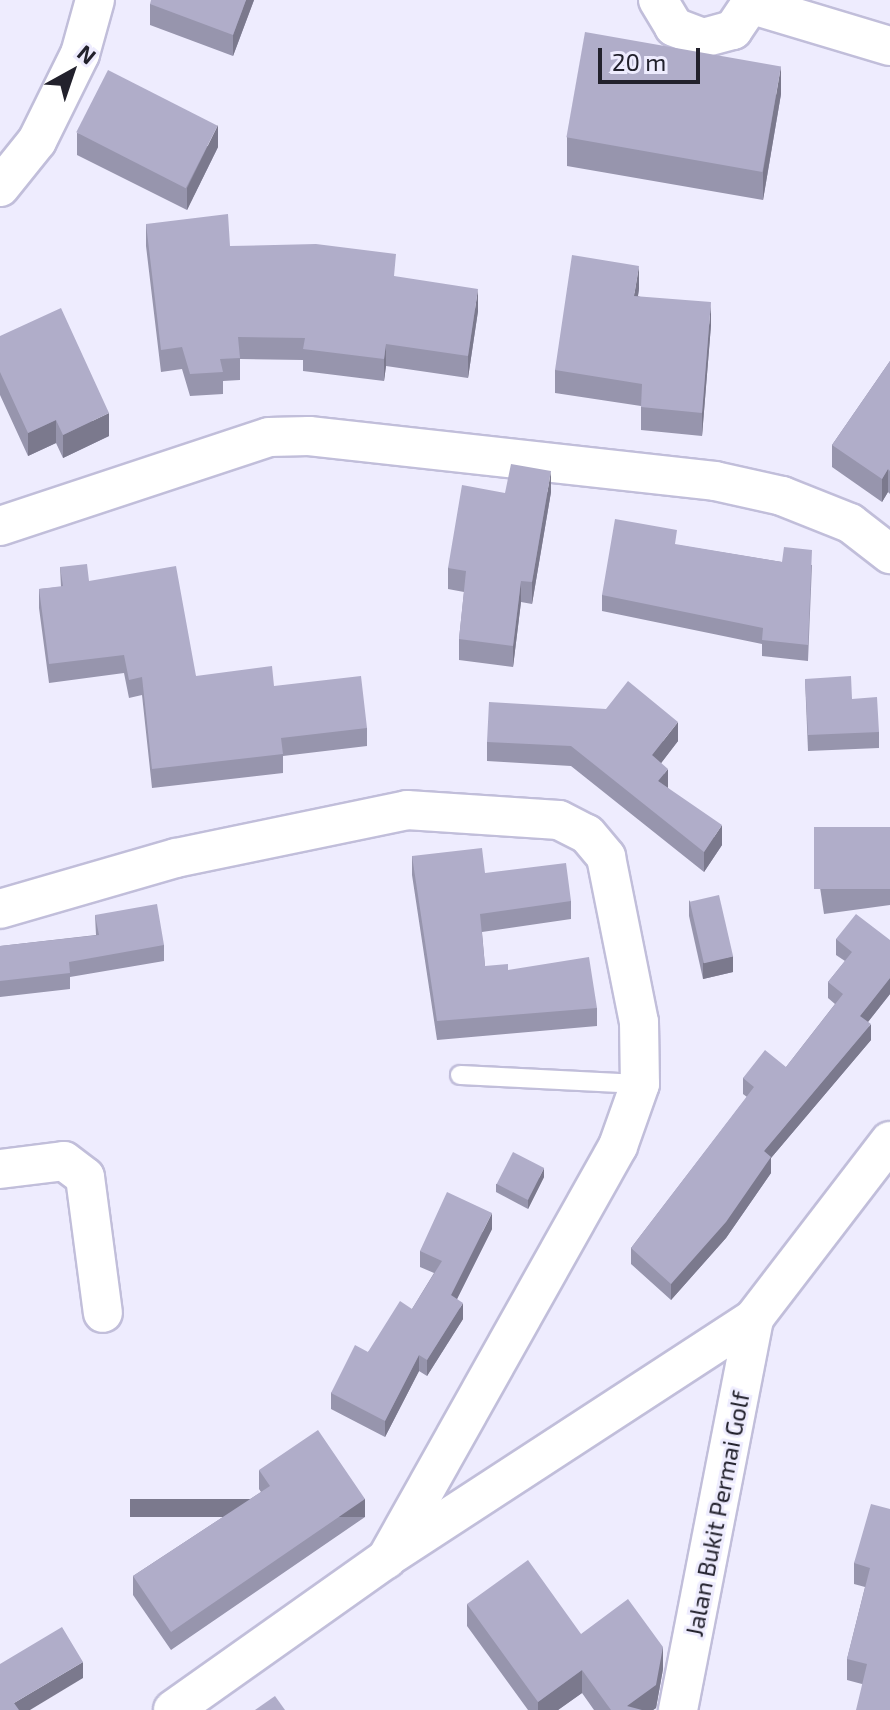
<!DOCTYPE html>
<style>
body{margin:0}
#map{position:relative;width:890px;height:1710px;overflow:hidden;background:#eeecfe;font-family:"Exo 2",sans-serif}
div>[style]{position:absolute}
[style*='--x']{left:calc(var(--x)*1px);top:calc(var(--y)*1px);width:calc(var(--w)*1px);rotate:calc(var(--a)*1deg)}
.roads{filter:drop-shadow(2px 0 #c1beda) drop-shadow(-2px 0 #c1beda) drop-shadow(0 2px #c1beda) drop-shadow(0 -2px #c1beda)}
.lane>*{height:18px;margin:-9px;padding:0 9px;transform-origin:9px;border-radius:9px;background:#fff}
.street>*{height:38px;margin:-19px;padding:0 19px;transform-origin:19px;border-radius:19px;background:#fff}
.wall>*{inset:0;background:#9795ad}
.shaded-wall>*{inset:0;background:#7b798d;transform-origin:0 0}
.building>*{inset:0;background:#b0adc9;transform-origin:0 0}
span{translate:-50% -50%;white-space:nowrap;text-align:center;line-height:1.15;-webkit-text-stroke:6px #eeecfe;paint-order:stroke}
.street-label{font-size:24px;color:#22212c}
.north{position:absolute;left:32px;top:32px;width:80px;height:80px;-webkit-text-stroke:6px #eeecfe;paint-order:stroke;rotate:40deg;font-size:22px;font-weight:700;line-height:32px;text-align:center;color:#22212c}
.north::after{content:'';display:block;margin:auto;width:28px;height:36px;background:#22212c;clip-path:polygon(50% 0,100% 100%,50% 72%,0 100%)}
.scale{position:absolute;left:598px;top:48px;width:102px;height:36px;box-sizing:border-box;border:4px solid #22212c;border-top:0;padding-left:10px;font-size:24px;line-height:28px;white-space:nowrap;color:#22212c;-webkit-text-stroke:6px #eeecfe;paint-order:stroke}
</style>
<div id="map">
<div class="roads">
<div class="lane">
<div style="--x:460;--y:1075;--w:180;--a:2.9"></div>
</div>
<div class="street">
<div style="--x:658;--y:0;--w:31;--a:59"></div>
<div style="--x:674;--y:27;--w:31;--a:21"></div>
<div style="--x:703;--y:38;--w:31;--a:-15"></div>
<div style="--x:733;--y:30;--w:36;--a:-56"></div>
<div style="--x:753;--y:5;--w:143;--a:16.7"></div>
<div style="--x:0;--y:187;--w:59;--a:-51.2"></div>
<div style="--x:37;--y:141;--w:97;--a:-63.7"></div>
<div style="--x:80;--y:54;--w:56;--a:-74.5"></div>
<div style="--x:0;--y:526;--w:283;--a:-18.3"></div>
<div style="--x:269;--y:437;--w:40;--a:-1.4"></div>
<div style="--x:309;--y:436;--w:408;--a:6.3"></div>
<div style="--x:715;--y:481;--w:69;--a:12.6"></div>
<div style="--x:782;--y:496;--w:73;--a:21.7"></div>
<div style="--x:850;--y:523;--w:51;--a:37.8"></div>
<div style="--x:0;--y:909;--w:183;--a:-16.2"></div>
<div style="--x:176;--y:858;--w:236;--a:-11.7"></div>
<div style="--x:407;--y:810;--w:152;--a:3.8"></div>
<div style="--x:559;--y:820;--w:31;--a:27"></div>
<div style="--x:587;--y:834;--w:30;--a:50"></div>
<div style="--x:606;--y:857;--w:168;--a:78.7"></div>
<div style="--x:639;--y:1022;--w:62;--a:89.1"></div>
<div style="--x:640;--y:1084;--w:66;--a:109.5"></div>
<div style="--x:618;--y:1146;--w:474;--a:119.3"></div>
<div style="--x:386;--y:1559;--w:261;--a:144.7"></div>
<div style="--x:0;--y:1169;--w:64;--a:-7.1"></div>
<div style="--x:64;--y:1161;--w:26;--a:37"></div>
<div style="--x:85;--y:1177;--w:137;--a:82.5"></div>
<div style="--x:391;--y:1555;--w:434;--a:-33.1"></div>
<div style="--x:754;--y:1318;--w:223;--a:-52.5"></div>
<div style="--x:678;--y:1710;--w:399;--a:-79"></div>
</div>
</div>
<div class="wall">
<div style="clip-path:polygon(254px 0,233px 56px,150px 25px,150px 4px)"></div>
<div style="clip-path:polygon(781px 94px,763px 200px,567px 166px,567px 137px)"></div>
<div style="clip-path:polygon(77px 133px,218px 147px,187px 210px,77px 155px)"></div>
<div style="clip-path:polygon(146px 224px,230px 246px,396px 277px,478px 311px,468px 378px,386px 366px,384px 381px,303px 371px,303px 360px,240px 359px,240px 380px,223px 381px,223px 394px,190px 396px,182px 369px,161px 372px,146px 246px)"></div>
<div style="clip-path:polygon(639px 289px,638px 296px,711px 325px,702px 436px,641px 430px,641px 406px,555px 393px,555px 370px)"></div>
<div style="clip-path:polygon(0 336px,109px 436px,63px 458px,56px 443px,28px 456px,0 395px)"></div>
<div style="clip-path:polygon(890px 361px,890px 494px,888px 492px,882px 502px,832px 467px,832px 445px)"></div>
<div style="clip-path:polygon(551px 492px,532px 604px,521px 602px,513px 667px,459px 660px,459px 639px,464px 592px,448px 589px,448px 568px,505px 493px)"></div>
<div style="clip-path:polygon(677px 545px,782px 562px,812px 565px,808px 661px,762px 656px,762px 644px,602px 611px,602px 595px)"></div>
<div style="clip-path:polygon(60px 567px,89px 581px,196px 676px,274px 686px,367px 728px,367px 746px,283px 756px,283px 773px,152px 788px,142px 695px,129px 698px,124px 673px,49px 683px,39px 608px,39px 589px,61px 587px)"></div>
<div style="clip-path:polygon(805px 679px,852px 699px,879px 732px,879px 748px,808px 751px)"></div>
<div style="clip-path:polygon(678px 741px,661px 763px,668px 788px,722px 845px,704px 872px,571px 766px,487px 761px,487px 742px)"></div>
<div style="clip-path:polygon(890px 827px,890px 905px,824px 914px,815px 854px,815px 838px)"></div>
<div style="clip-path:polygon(412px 856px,485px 873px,571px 901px,571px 919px,482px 932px,485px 966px,508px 970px,597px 1008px,597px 1026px,437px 1040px,412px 875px)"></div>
<div style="clip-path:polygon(689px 900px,733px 972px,703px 979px,689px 916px)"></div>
<div style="clip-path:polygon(95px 915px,164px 945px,164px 961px,70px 977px,70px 989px,0 997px,0 946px,96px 935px)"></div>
<div style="clip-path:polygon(836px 939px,890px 940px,890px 994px,868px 1022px,871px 1040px,771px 1158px,771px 1173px,726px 1238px,671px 1300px,631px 1264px,631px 1248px,747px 1097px,743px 1094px,743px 1078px,786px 1067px,835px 1004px,828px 998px,828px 982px,845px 961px,836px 955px)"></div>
<div style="clip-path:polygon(544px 1177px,528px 1209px,496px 1192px,496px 1184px)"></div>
<div style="clip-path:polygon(492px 1229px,457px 1299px,463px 1319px,427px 1376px,419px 1371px,385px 1437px,331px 1409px,331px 1393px,368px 1352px,412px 1309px,434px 1273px,420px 1267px,420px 1251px)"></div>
<div style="clip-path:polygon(259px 1470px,365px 1517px,171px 1650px,133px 1595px,133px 1576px,261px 1492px,259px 1489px)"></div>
<div style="clip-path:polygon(890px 1509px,890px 1710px,862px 1684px,847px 1680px,847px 1659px,865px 1587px,854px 1584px,854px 1563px)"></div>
<div style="clip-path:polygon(467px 1604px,581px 1634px,663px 1669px,656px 1708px,653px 1710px,594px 1710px,582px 1693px,558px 1710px,528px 1710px,467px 1626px)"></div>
</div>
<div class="shaded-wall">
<div style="clip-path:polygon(246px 0,254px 0,233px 56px,233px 35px)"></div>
<div style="clip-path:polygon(781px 66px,781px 94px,763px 200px,763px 172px)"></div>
<div style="clip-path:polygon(218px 125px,218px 147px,187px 210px,187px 188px)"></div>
<div style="clip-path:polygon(639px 266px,639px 289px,634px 319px,634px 296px)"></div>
<div style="clip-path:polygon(478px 289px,478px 311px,468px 378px,468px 356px)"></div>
<div style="clip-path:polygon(711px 302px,711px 325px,702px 436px,702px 413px)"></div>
<div style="clip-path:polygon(386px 344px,386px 366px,384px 381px,384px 359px)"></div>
<div style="clip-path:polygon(109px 413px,109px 436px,63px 458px,63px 435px)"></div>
<div style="clip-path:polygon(56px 420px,56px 443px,28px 456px,28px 433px)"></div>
<div style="clip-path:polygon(888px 469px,888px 492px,882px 502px,882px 479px)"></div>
<div style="clip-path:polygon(551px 471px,551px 492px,532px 604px,532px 582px)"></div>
<div style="clip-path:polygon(521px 581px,521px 602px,513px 667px,513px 646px)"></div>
<div style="clip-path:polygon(678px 722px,678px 741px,652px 775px,652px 755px)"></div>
<div style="clip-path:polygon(668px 769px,668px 788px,658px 781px)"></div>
<div style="clip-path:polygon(722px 825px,722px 845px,704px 872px,704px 852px)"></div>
<div style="clip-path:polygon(733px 956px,733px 972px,703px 979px,703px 963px)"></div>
<div style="clip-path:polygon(890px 978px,890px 994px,860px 1032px,860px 1016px)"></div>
<div style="clip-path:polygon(871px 1024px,871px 1040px,771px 1158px,771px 1173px,726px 1238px,671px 1300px,671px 1284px,764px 1151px)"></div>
<div style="clip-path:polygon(544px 1168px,544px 1177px,528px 1209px,528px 1200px)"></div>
<div style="clip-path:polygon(492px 1213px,492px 1229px,451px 1311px,451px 1295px)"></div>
<div style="clip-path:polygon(463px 1303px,463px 1319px,427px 1376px,427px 1360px)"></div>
<div style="clip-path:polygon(419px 1355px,419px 1371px,385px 1437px,385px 1421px)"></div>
<div style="left:365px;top:1499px;width:18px;height:235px;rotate:90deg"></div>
<div style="clip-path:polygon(663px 1647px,663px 1669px,656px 1708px,653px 1710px,627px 1710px,627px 1706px)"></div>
<div style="clip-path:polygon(83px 1662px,83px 1678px,30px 1710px,14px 1710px,14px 1703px)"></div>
<div style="clip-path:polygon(582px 1670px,582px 1693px,558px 1710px,538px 1710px,538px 1702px)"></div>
</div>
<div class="building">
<div style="clip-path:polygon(151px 0,246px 0,233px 35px,150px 4px)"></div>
<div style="left:585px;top:32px;width:199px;height:107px;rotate:10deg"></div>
<div style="left:108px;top:70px;width:123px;height:70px;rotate:27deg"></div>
<div style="clip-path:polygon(228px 214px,230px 246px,316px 244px,396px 254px,394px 276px,478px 289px,468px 356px,386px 344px,384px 359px,303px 349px,305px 338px,238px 337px,240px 358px,220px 359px,223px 372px,190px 374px,182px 347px,161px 350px,146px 224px)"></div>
<div style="clip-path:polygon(572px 255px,639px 266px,634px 296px,711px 302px,702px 413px,641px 407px,642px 384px,555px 370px)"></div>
<div style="clip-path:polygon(61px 308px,109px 413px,63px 435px,56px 420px,28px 433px,0 372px,0 336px)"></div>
<div style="clip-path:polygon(890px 361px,890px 471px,888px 469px,882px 479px,832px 445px)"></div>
<div style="clip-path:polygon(511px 464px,551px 471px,532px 582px,521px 581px,513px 646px,459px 639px,466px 571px,448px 568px,462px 485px,505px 493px)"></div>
<div style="clip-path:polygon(615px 519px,677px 530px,675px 544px,782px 562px,784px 547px,812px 550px,808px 645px,762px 640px,763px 628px,602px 595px)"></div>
<div style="clip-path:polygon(87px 564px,89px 581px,176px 566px,196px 676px,272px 666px,274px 686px,361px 676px,367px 728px,281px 738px,283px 754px,152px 769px,142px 677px,129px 680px,124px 655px,49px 664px,39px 589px,63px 586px,60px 567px)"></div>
<div style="clip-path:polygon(851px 676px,852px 699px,877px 697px,879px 732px,808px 735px,805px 679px)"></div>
<div style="clip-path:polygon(628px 681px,678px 722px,652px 755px,668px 769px,658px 781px,722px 825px,704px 852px,571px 746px,487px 742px,489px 702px,606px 709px)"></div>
<div style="left:890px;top:827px;width:62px;height:76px;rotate:90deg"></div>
<div style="clip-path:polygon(482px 848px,485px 873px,566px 863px,571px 901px,480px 914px,485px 966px,508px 964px,508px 970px,589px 957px,597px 1008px,437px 1021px,412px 856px)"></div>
<div style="left:719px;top:895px;width:63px;height:30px;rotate:77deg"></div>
<div style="clip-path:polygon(157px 904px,164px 945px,69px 962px,70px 973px,0 981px,0 946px,99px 935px,95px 915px)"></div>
<div style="clip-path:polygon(856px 914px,890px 940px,890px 978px,860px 1016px,871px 1024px,764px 1151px,771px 1157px,726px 1222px,671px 1284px,631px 1248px,754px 1087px,743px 1078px,765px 1050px,786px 1067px,843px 994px,828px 982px,852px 952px,836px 939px)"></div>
<div style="left:513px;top:1152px;width:35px;height:36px;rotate:27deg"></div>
<div style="clip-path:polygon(447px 1192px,492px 1213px,451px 1295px,463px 1303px,427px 1360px,419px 1355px,385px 1421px,331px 1393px,355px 1345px,368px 1352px,400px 1301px,412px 1309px,442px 1261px,420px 1251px)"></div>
<div style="clip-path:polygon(318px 1430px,365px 1499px,171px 1632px,133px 1576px,270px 1486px,259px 1470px)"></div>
<div style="clip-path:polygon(871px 1504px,890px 1509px,890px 1710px,856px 1710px,867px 1664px,847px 1659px,870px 1568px,854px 1563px)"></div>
<div style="clip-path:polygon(528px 1560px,581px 1634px,628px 1599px,663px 1647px,656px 1685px,627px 1706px,642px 1710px,611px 1710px,582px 1670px,538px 1702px,467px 1604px)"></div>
<div style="clip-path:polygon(62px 1627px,83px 1662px,14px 1703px,19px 1710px,0 1710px,0 1664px)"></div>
<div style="clip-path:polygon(275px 1696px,285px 1710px,255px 1710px)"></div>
</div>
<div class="street-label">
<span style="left:717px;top:1514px;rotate:-79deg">Jalan Bukit Permai Golf</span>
</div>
<div class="north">N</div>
<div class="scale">20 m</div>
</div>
